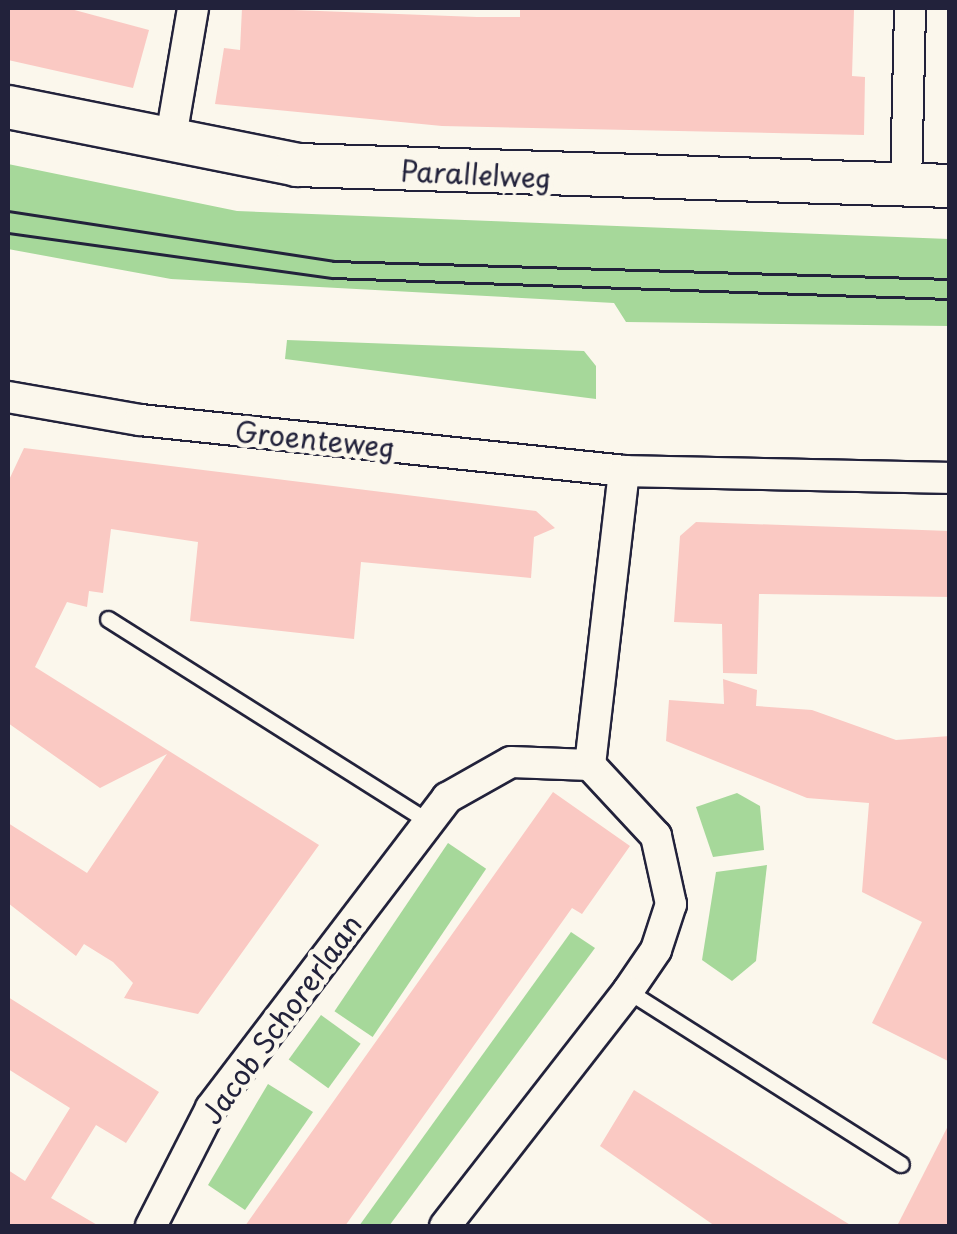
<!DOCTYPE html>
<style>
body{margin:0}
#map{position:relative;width:957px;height:1234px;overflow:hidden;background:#fbf7ec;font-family:"Playpen Sans",sans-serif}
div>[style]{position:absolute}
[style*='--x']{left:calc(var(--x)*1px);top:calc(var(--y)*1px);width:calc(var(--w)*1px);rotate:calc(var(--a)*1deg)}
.green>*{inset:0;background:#a6d89a;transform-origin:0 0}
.building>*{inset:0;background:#fac9c3}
.roads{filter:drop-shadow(2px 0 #22223b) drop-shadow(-2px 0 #22223b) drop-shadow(0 2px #22223b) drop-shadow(0 -2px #22223b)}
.lane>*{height:15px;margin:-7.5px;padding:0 7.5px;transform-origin:7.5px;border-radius:7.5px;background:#fbf7ec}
.street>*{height:30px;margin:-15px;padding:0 15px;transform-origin:15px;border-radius:15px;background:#fbf7ec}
.secondary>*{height:42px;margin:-21px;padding:0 21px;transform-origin:21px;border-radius:21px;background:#fbf7ec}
.tram>*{height:2.5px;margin:-1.25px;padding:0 1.25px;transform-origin:1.25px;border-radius:1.25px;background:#22223b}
span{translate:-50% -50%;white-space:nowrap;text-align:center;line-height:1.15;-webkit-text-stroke:10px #fbf7ec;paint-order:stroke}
.street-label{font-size:28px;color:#22223b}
.frame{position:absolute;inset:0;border:10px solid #22223b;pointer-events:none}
</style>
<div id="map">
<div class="green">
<div style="clip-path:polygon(8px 164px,237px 211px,949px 239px,949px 326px,626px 322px,614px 303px,171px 279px,8px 249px)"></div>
<div style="clip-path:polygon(287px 340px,584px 351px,596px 366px,596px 399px,285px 359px)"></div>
<div style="clip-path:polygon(737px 793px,760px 806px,764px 850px,713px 857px,696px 807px)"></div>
<div style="left:448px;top:843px;width:46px;height:203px;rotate:34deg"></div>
<div style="clip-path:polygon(767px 865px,756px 961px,732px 981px,702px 960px,716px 872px)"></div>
<div style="clip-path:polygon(571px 932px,595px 948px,389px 1226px,359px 1226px)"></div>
<div style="left:321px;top:1015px;width:49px;height:55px;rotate:36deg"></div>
<div style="clip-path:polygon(268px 1084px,313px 1112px,245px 1210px,208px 1185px)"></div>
</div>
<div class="building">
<div style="clip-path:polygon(8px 8px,67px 8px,149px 30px,133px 88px,8px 60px)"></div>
<div style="clip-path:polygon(242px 8px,477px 17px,520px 17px,520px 8px,854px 10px,852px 76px,865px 77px,864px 135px,442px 126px,215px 104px,224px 48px,240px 50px)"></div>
<div style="clip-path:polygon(24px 448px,536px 511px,555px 528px,534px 537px,531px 578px,361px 562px,354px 639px,190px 621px,198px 542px,111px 529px,103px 593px,89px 591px,87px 607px,67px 602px,35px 667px,319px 845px,198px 1014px,124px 998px,133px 983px,113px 962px,84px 944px,76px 956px,8px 903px,8px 823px,87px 873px,167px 754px,100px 788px,8px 723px,8px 482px)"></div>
<div style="clip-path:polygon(696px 522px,950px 531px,950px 597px,759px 594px,757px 674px,723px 673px,722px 624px,674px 622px,680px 536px)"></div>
<div style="clip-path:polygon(723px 679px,757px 690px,756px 706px,812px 710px,896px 740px,950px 736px,950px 1062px,872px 1023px,922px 922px,862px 892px,869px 803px,807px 798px,666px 741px,669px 700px,724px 704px)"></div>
<div style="clip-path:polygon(553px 792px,630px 846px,582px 914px,572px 908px,345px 1226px,245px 1226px)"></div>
<div style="clip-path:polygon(8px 997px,159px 1092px,126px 1143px,96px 1125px,51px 1198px,99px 1226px,8px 1226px,8px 1170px,25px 1181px,70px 1108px,8px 1069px)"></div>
<div style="clip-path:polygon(634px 1090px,787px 1186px,852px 1226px,715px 1226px,600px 1146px)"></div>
<div style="clip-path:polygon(950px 1122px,950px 1226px,897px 1226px)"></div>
</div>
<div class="roads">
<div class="lane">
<div style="--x:108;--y:619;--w:378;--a:32.3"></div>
<div style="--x:628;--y:991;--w:323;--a:32.4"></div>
</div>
<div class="street">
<div style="--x:170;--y:143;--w:137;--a:-80.3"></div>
<div style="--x:906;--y:186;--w:178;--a:-88.7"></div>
<div style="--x:8;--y:397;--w:134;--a:9.9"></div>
<div style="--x:140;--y:420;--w:487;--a:6"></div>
<div style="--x:624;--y:471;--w:326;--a:1.2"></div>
<div style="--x:590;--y:765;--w:296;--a:-83.4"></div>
<div style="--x:151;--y:1226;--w:132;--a:-63"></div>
<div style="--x:211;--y:1108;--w:390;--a:-52.7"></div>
<div style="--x:447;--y:798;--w:73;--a:-29.4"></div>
<div style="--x:511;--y:762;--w:79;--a:2.2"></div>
<div style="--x:590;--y:765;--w:97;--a:47.1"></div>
<div style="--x:656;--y:836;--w:70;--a:77.6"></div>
<div style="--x:671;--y:904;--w:48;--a:108.1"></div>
<div style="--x:656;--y:950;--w:50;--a:124.3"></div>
<div style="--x:628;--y:991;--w:298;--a:127.9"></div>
</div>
<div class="secondary">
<div style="--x:8;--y:107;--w:295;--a:11.3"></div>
<div style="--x:297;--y:165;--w:653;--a:1.84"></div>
</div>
</div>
<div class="tram">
<div style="--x:8;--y:211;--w:329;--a:8.7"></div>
<div style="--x:333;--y:261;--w:617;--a:1.67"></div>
<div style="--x:8;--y:233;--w:327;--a:7.9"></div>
<div style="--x:332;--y:278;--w:618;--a:1.95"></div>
</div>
<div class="street-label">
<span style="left:476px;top:174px;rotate:3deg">Parallelweg</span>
<span style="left:315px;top:439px;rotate:6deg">Groenteweg</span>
<span style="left:281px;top:1019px;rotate:-54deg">Jacob Schorerlaan</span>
</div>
<div class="frame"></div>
</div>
